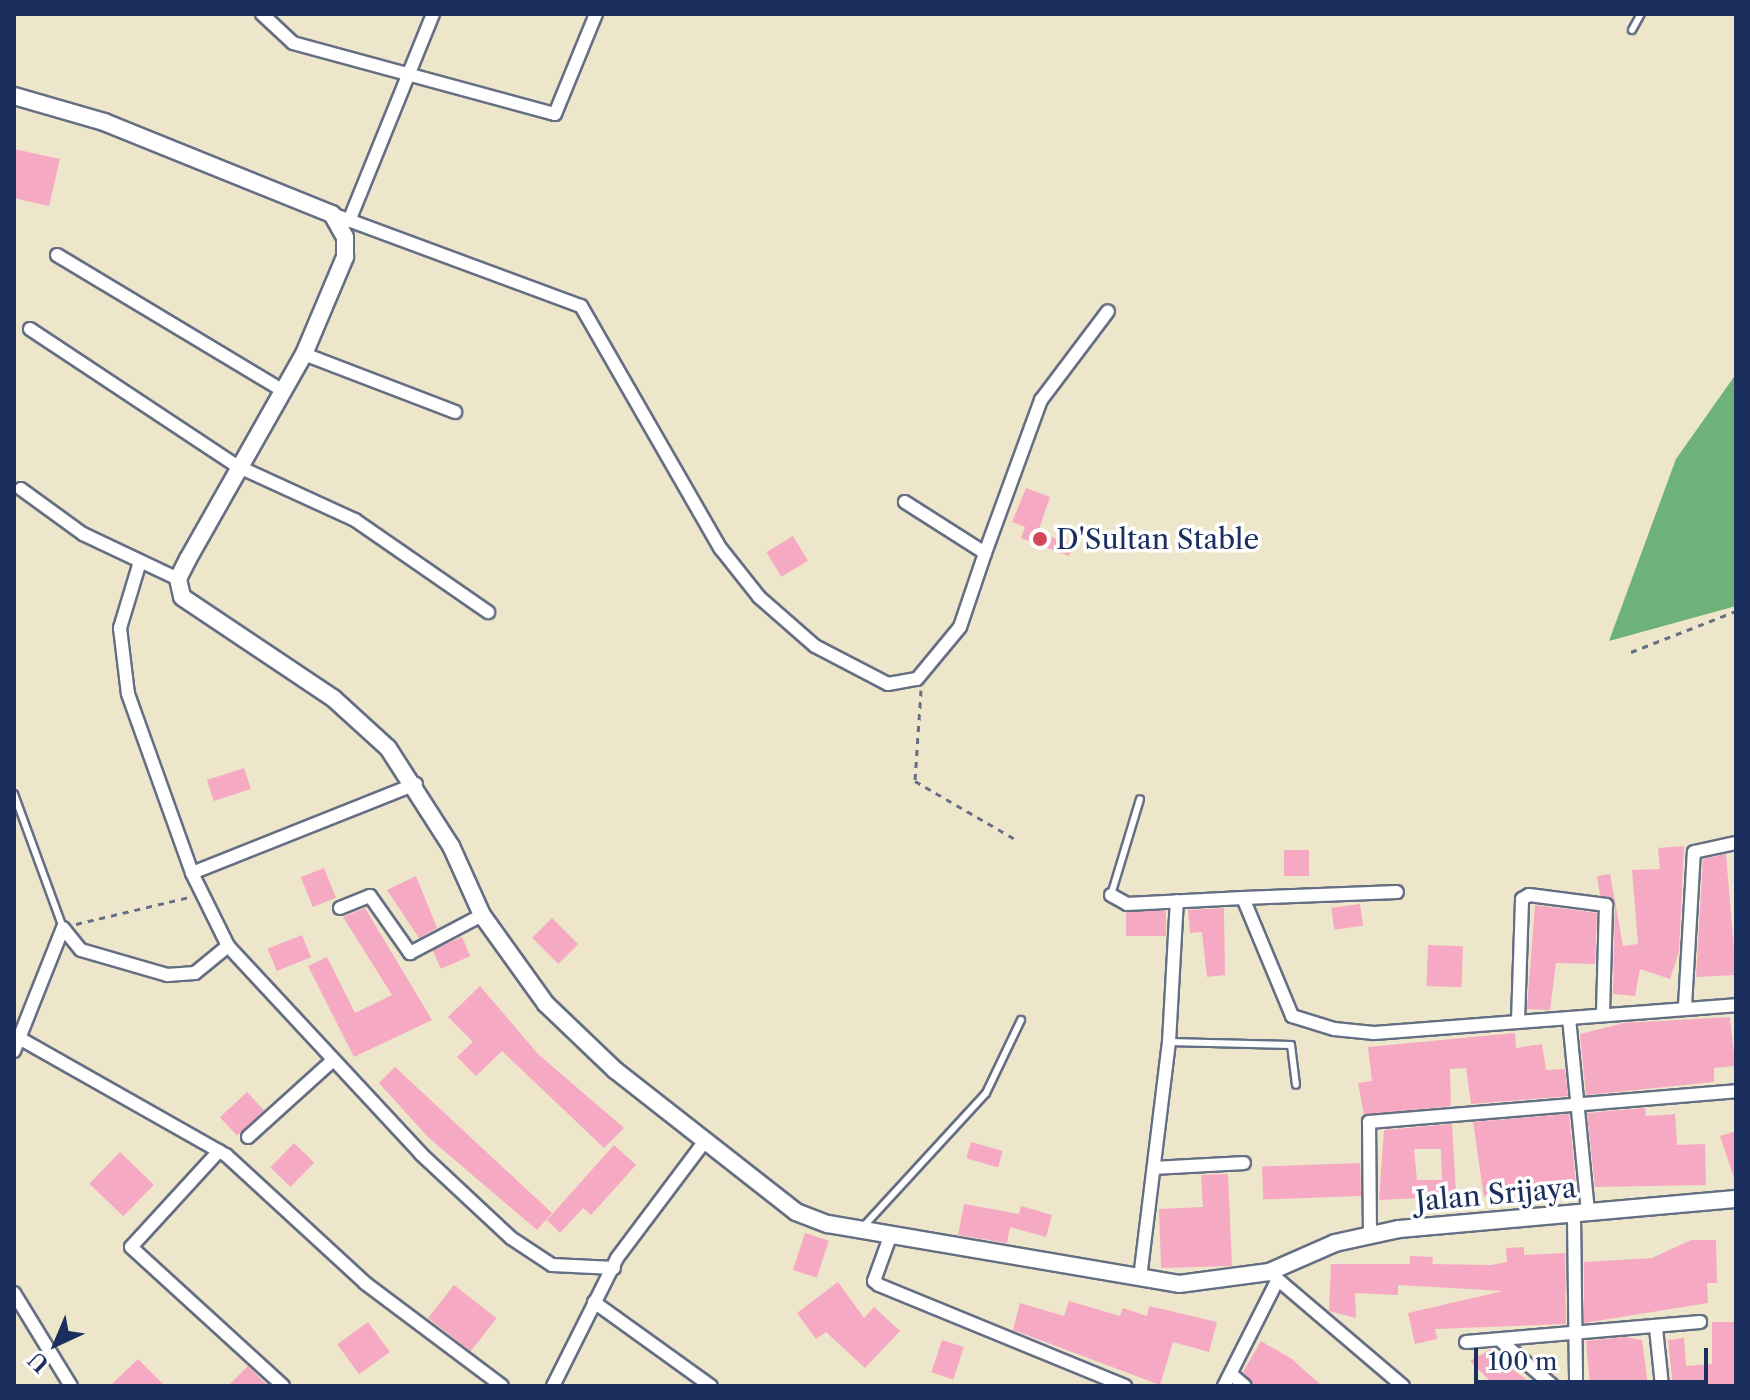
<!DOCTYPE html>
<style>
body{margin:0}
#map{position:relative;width:1750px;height:1400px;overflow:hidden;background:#eee6ca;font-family:"Libre Caslon Text",serif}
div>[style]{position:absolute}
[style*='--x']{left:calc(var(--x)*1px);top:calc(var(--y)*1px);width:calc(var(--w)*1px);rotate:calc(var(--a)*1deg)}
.forest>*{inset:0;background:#6cb279}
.building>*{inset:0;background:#f6a9c2;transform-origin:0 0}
.path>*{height:3px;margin-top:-1.5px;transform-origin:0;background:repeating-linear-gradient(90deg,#656f84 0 6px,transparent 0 12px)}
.roads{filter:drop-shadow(2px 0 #656f84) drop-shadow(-2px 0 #656f84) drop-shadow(0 2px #656f84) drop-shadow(0 -2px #656f84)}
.service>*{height:6px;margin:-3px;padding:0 3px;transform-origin:3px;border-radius:3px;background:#fff}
.minor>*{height:12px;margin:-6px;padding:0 6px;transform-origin:6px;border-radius:6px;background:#fff}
.tertiary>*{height:16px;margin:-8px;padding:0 8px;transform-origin:8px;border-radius:8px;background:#fff}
.dots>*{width:22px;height:22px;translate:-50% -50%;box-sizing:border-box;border:4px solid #fff;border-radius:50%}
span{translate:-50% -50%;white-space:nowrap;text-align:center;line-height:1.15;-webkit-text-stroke:7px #fff;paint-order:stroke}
.poi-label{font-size:28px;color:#1b2f5e}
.left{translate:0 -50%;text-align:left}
.street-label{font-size:28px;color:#1b2f5e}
.frame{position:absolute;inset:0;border:16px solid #1b2f5e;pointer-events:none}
.north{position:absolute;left:16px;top:1304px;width:80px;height:80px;-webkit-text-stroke:6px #fff;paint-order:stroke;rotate:224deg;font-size:22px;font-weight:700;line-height:32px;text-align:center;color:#1b2f5e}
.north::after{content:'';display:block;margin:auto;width:28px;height:36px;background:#1b2f5e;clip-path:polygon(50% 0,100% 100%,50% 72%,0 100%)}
.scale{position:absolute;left:1474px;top:1348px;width:234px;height:36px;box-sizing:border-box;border:4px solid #1b2f5e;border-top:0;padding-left:10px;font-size:24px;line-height:28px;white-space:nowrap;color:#1b2f5e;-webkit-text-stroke:6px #fff;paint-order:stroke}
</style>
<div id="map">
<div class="forest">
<div style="clip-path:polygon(1736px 374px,1736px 606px,1609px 641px,1676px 459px)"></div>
</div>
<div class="building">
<div style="clip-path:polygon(14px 149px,60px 159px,49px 206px,14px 198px)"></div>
<div style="clip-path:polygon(1026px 488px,1050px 497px,1038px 532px,1073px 545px,1069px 556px,1021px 538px,1025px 527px,1012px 522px)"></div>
<div style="left:793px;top:536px;width:29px;height:31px;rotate:59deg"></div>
<div style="left:244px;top:768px;width:22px;height:39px;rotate:72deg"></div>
<div style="clip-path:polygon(1684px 846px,1679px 952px,1670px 979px,1640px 969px,1635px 996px,1613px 994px,1615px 905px,1600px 895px,1597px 876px,1610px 874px,1623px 946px,1638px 944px,1632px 870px,1660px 869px,1658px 848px)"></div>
<div style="left:1284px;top:850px;width:25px;height:26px"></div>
<div style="clip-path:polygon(1726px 854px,1736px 975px,1696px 977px,1703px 859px)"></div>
<div style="left:324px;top:868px;width:32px;height:25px;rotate:68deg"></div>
<div style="clip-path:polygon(416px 876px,437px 928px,419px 938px,387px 890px)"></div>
<div style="left:1360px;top:904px;width:22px;height:29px;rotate:82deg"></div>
<div style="clip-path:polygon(1535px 905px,1597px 913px,1595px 964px,1556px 963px,1550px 1010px,1527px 1009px)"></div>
<div style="clip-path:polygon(365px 908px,432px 1020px,354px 1057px,308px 966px,327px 957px,355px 1013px,392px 995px,343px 917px)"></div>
<div style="clip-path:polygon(1224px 908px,1225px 975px,1207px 977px,1202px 932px,1190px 933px,1188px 910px)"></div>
<div style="left:1166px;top:911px;width:25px;height:40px;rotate:90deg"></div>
<div style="left:552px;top:918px;width:37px;height:28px;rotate:45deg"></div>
<div style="left:302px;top:935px;width:24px;height:37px;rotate:68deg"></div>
<div style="left:462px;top:937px;width:21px;height:32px;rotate:67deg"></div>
<div style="left:1428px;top:945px;width:35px;height:41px;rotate:2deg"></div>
<div style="clip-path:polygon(480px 986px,538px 1054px,624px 1128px,604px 1148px,502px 1051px,476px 1076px,457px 1057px,473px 1042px,448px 1017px)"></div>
<div style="clip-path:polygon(1730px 1017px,1735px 1066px,1714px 1068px,1714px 1082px,1586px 1095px,1580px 1034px,1624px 1023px)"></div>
<div style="clip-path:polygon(1515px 1033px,1516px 1048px,1542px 1044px,1546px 1070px,1565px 1069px,1568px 1096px,1471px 1104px,1466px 1068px,1450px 1069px,1451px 1106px,1364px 1115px,1358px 1083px,1372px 1081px,1368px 1047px)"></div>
<div style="clip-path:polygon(395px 1067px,552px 1213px,537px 1230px,429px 1138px,379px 1083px)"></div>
<div style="left:247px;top:1092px;width:25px;height:37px;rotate:47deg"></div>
<div style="clip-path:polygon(1645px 1108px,1646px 1116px,1675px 1114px,1677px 1145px,1705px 1144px,1706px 1185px,1595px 1187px,1587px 1113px)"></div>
<div style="clip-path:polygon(1569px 1114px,1577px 1194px,1538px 1198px,1537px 1183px,1501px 1186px,1502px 1196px,1484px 1197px,1473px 1122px)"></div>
<div style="clip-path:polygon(evenodd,1452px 1124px,1457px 1211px,1443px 1211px,1442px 1197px,1379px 1200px,1384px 1130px,1452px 1124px,1414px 1149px,1441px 1149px,1442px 1180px,1417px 1180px,1414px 1149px)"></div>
<div style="clip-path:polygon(1736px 1131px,1736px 1177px,1734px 1178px,1720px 1136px)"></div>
<div style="left:971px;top:1142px;width:33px;height:17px;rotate:16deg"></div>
<div style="left:294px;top:1143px;width:28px;height:34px;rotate:44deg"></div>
<div style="clip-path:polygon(614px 1145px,636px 1165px,591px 1215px,583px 1208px,560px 1233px,547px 1220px)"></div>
<div style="left:120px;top:1152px;width:47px;height:44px;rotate:44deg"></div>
<div style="left:1360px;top:1163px;width:33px;height:98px;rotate:88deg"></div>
<div style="clip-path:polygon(1228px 1174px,1232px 1266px,1161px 1268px,1159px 1209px,1203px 1207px,1201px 1175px)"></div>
<div style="clip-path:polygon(964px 1204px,1019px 1214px,1021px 1206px,1052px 1215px,1046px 1237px,1010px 1227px,1007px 1243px,958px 1235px)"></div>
<div style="left:805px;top:1233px;width:25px;height:39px;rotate:18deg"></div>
<div style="clip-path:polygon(1691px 1240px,1716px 1240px,1717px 1283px,1707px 1283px,1708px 1303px,1584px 1323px,1584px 1262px,1652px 1258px)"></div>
<div style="clip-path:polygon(1524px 1247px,1524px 1255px,1565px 1253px,1566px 1324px,1435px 1329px,1437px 1339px,1415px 1344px,1408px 1313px,1503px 1291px,1398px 1285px,1398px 1295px,1355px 1293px,1356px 1318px,1329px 1311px,1331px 1264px,1410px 1264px,1410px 1256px,1433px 1257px,1432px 1264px,1491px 1265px,1507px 1262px,1506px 1248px)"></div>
<div style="clip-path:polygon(838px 1282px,864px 1318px,874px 1307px,900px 1331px,865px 1368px,826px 1332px,816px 1339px,797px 1313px)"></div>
<div style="left:454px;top:1285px;width:54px;height:42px;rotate:38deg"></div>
<div style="clip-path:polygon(1069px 1301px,1120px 1316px,1123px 1308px,1147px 1316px,1149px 1306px,1217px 1322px,1209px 1352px,1173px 1342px,1160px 1385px,1013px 1330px,1020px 1303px,1064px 1316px)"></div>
<div style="left:368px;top:1322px;width:37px;height:38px;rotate:54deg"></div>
<div style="clip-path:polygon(1712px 1322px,1734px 1322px,1736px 1386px,1673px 1386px,1668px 1340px,1684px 1338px,1686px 1366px,1712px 1364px)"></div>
<div style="clip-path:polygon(1625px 1337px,1642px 1340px,1648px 1386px,1590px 1386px,1586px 1341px)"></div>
<div style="left:942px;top:1340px;width:23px;height:34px;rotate:18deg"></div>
<div style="clip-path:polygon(1261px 1341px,1292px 1359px,1322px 1386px,1254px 1386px,1243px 1372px)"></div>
<div style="clip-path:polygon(1491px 1349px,1511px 1368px,1535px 1386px,1495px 1386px,1470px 1361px)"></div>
<div style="clip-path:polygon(138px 1359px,165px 1386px,110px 1386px)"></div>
<div style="clip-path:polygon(248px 1366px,268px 1386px,228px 1386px)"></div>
</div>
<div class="path">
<div style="--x:1631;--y:652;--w:113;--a:-21.3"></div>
<div style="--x:921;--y:690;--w:91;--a:93.8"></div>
<div style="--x:915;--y:781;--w:116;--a:30.1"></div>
<div style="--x:76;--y:924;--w:116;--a:-13.4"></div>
</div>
<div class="roads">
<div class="service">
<div style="--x:1632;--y:30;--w:18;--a:-61"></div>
<div style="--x:14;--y:794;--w:143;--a:69.9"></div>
<div style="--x:1111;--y:895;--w:100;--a:-73.2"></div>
<div style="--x:1169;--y:1042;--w:122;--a:1.4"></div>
<div style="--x:1291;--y:1045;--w:40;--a:82.9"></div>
<div style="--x:862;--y:1228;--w:183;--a:-47.4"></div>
<div style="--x:986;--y:1093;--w:81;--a:-64.4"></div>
</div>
<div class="minor">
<div style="--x:262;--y:14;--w:42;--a:43.1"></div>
<div style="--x:293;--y:43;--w:271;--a:15.2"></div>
<div style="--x:555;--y:114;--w:108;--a:-67.7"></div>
<div style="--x:332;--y:214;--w:265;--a:20.3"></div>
<div style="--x:581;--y:306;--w:280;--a:60.1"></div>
<div style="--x:721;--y:549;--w:61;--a:51.6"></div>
<div style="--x:759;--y:597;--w:74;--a:41.2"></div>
<div style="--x:815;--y:646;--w:82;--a:27.5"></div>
<div style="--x:888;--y:684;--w:29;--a:-10"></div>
<div style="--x:917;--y:679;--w:67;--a:-50.4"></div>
<div style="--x:960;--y:627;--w:78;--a:-71.3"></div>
<div style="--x:985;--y:553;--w:95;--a:-147.5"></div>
<div style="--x:349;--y:221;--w:223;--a:-67.9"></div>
<div style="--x:57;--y:255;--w:264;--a:31"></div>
<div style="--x:30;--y:329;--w:248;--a:33.5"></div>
<div style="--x:237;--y:466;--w:130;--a:24.6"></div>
<div style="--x:355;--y:520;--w:162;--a:34.7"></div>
<div style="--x:304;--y:354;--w:162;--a:21"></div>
<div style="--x:21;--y:489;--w:77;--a:36"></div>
<div style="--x:83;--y:534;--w:105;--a:25.3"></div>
<div style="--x:985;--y:553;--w:163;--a:-69.9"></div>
<div style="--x:1041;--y:400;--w:111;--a:-53"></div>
<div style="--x:139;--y:565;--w:66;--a:106.8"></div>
<div style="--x:120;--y:628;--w:66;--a:83.1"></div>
<div style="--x:128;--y:694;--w:190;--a:70.3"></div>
<div style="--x:192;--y:873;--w:81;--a:63.7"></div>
<div style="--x:228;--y:946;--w:284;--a:47.1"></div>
<div style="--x:421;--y:1154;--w:123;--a:43"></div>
<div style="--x:511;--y:1238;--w:49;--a:33.4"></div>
<div style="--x:552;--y:1265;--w:62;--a:2.8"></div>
<div style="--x:192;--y:873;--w:241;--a:-21.7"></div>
<div style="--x:1111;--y:895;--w:18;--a:29"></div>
<div style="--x:1127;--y:904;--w:116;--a:-3"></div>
<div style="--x:1243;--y:898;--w:128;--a:67.4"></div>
<div style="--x:1292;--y:1016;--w:44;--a:17.2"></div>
<div style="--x:1334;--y:1029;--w:40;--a:5.7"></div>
<div style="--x:1374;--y:1033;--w:363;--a:-4.4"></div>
<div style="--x:1243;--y:898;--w:154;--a:-2.2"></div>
<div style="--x:340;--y:908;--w:32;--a:-22"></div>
<div style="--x:370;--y:896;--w:70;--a:54.9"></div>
<div style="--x:410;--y:953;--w:81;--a:-27.8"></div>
<div style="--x:63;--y:928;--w:28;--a:51"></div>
<div style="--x:81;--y:950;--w:90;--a:16.2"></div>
<div style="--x:167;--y:975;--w:28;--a:-4"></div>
<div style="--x:195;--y:973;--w:43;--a:-39.3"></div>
<div style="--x:1685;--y:1006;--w:154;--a:-86.7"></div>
<div style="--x:1694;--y:852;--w:43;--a:-12.1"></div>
<div style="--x:1569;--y:1018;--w:195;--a:84.4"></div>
<div style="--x:1518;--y:1021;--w:122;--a:-88.1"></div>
<div style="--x:1522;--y:899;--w:8;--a:-30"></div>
<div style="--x:1529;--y:895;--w:78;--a:7.4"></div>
<div style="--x:1606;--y:905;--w:106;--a:91.6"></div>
<div style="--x:19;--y:1038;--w:238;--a:29.5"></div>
<div style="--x:226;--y:1155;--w:189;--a:42.6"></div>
<div style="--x:365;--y:1283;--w:171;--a:36.9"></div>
<div style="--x:14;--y:1051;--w:132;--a:-68.3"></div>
<div style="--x:248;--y:1137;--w:113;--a:-42.1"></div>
<div style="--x:219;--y:1151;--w:130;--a:132.5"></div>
<div style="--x:131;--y:1247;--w:206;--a:42.4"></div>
<div style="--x:1154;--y:1168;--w:90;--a:-3.2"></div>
<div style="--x:1574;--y:1215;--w:171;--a:89.3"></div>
<div style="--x:891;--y:1234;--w:50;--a:109.9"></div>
<div style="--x:874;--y:1281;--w:6;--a:39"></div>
<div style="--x:879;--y:1285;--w:266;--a:22.3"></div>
<div style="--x:1370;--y:1235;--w:113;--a:-90.5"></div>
<div style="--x:1369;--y:1122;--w:368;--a:-4.8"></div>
<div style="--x:1269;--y:1272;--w:176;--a:40.4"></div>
<div style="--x:1140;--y:1278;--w:238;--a:-83"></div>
<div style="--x:1169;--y:1042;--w:141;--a:-86.8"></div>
<div style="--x:14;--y:1293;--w:109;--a:58.5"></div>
<div style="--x:594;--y:1302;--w:144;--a:35.7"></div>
<div style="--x:1656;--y:1328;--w:58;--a:84.1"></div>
<div style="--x:1466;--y:1342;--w:235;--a:-4.9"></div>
<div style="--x:1502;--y:1342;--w:67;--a:40.8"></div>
<div style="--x:1231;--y:1374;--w:18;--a:41"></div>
<div style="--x:553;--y:1386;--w:143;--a:-63.4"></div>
<div style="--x:617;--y:1258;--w:145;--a:-53.1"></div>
<div style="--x:1224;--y:1386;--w:118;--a:-63.2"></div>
</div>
<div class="tertiary">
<div style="--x:14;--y:96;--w:94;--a:16.1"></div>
<div style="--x:104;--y:122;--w:246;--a:22"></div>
<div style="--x:332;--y:214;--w:26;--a:61"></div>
<div style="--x:345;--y:237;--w:20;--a:90"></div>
<div style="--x:345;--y:257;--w:105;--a:112.9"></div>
<div style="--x:304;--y:354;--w:236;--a:119.5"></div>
<div style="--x:188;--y:559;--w:22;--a:117"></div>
<div style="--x:178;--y:579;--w:18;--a:77"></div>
<div style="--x:182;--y:597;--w:182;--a:33.8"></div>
<div style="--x:333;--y:698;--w:74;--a:42.3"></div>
<div style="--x:388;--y:748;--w:117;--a:57.3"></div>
<div style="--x:451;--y:846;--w:76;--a:65.8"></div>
<div style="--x:482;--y:915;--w:110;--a:54.3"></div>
<div style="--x:546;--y:1004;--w:95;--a:43.7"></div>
<div style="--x:615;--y:1070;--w:230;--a:38.1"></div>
<div style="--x:796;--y:1212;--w:34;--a:21"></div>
<div style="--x:828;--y:1224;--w:356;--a:9.7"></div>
<div style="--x:1179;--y:1284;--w:91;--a:-7.6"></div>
<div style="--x:1269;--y:1272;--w:72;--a:-23.7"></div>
<div style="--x:1335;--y:1243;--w:66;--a:-12.3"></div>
<div style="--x:1399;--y:1229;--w:338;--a:-5.1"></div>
</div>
</div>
<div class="dots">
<div style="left:1040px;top:539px;background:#d1495b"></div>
</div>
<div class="poi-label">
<span class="left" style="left:1056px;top:539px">D'Sultan Stable</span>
</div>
<div class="street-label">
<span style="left:1496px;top:1194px;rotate:-5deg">Jalan Srijaya</span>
</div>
<div class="frame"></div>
<div class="north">U</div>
<div class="scale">100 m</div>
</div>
